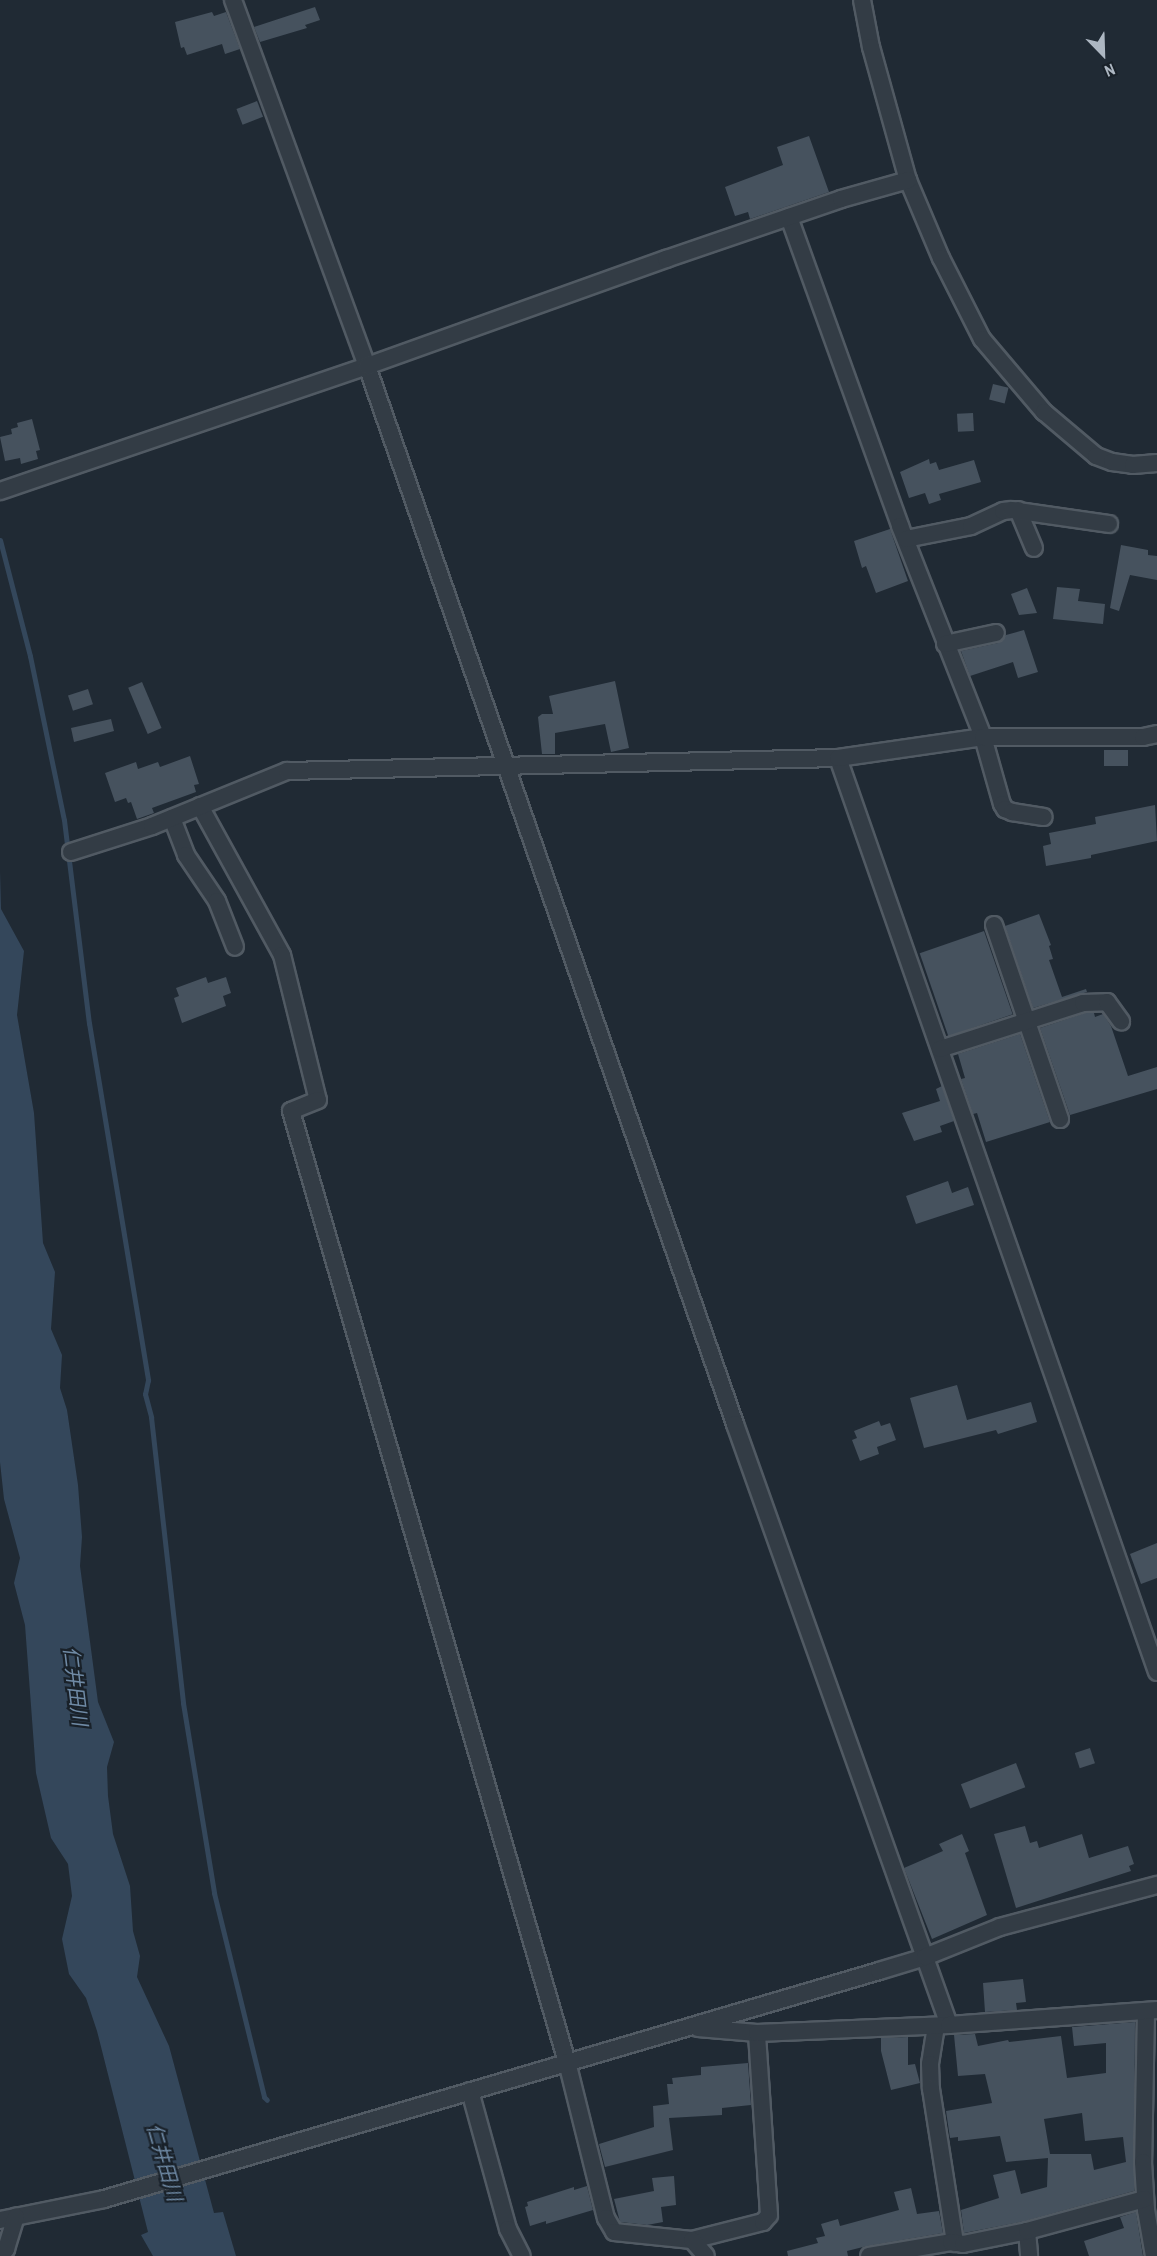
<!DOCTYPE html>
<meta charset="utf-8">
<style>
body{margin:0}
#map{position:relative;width:1157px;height:2256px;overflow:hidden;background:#202a34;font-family:"Archivo Narrow","Noto Sans JP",sans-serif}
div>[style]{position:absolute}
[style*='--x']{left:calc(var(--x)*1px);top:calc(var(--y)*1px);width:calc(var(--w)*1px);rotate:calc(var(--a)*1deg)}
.water>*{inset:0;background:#34475b}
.stream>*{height:5px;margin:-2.5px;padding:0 2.5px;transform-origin:2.5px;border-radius:2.5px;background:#34475b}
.building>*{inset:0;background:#46525e;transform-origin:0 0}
.roads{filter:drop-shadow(2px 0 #515a63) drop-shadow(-2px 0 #515a63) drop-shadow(0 2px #515a63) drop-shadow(0 -2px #515a63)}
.minor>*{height:16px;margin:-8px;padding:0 8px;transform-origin:8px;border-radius:8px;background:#333c45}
span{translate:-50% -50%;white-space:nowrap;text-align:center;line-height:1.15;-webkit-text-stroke:4.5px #192129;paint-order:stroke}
.water-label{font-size:20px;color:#6f8aa5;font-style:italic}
.north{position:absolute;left:1073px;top:24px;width:60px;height:60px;-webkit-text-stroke:4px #192129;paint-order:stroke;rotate:157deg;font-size:16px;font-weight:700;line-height:24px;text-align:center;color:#adb7c2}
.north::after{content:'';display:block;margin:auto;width:21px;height:27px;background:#adb7c2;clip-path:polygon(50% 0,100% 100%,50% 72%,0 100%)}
</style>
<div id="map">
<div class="water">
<div style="clip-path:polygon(0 871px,1px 909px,24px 951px,17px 1015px,34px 1113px,43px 1243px,55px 1272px,51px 1329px,62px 1355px,60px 1388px,67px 1410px,78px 1485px,82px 1537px,80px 1566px,98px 1702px,114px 1742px,107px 1767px,108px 1796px,113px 1834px,130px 1886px,133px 1931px,140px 1956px,137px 1977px,169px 2046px,214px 2213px,223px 2212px,236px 2256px,153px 2256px,141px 2235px,148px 2232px,97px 2031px,86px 1998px,69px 1974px,62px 1939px,72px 1896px,68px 1864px,51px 1838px,36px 1773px,25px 1625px,14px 1583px,20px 1558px,4px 1499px,0 1462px)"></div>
</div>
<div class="stream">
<div style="--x:0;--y:540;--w:120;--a:75.5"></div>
<div style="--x:30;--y:656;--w:167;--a:78.3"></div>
<div style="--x:64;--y:820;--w:205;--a:83"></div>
<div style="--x:89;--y:1023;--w:362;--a:80.6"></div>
<div style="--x:148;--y:1380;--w:14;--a:102"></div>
<div style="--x:145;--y:1394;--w:24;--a:75"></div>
<div style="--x:151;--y:1417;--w:288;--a:83.6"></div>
<div style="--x:183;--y:1703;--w:193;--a:80.7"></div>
<div style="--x:214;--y:1893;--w:210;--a:76.2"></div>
<div style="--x:264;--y:2097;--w:4;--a:45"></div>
</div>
<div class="building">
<div style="clip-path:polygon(315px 7px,320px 20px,305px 25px,307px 28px,260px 42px,254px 27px)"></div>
<div style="clip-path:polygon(212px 12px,214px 16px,226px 12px,240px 49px,225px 54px,222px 44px,187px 55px,184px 47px,181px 48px,175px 22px)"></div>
<div style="left:257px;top:101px;width:17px;height:22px;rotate:69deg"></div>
<div style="clip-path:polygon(809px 136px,829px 192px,750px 219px,748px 212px,735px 216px,725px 187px,783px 165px,777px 147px)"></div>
<div style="left:993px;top:384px;width:16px;height:16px;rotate:14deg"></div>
<div style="left:973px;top:413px;width:18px;height:16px;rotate:87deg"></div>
<div style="clip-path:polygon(32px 419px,40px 450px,36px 451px,38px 459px,21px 464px,20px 458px,5px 461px,0 437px,12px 434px,11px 429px,18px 427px,17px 423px)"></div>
<div style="clip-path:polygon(929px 459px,930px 464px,936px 462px,939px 470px,974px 460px,981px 482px,939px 494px,941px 500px,929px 504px,925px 493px,909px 498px,900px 472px)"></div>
<div style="clip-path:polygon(890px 529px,908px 581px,876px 593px,866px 566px,862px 568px,854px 541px)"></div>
<div style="clip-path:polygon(1121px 545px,1148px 550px,1148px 555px,1157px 556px,1157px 580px,1130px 575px,1119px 611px,1110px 608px)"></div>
<div style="clip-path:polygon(1057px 587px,1080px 589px,1078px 601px,1105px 604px,1103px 624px,1053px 619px)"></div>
<div style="clip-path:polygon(1027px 588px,1037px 613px,1019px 615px,1011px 594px)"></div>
<div style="clip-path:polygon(1024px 630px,1038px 672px,1018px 678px,1013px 662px,970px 676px,961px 651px,998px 643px,1006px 635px)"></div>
<div style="clip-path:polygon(615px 681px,629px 748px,611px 752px,605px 724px,555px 733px,555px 754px,542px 754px,538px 717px,542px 714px,553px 714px,549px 696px)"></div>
<div style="left:142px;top:682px;width:50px;height:15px;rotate:67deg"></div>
<div style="left:88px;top:689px;width:16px;height:21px;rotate:72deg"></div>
<div style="clip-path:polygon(111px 719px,114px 731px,74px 742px,71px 728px)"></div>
<div style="left:1128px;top:750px;width:16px;height:24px;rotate:90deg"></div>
<div style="clip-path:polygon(190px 756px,199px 784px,194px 785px,196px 792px,152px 808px,154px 813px,137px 819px,131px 802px,128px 803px,126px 798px,115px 802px,105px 773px,136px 762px,138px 769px,158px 762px,160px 767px)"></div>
<div style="clip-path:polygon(1155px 805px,1157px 841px,1091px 855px,1091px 858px,1046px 866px,1043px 846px,1051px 844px,1049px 833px,1096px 824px,1095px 817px)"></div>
<div style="clip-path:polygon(1039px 914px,1051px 945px,1049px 946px,1053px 959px,1049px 960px,1062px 997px,1086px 989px,1087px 992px,1033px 1008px,1005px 926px)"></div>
<div style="left:984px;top:931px;width:88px;height:68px;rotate:71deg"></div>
<div style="clip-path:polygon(206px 977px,208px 983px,226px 977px,231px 993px,223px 996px,226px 1006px,182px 1023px,174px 998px,179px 996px,176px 988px)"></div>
<div style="clip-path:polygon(1085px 1013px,1094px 1013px,1095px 1017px,1103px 1014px,1111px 1026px,1128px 1076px,1157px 1067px,1157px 1089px,1070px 1115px,1040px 1028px)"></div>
<div style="clip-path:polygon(1020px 1034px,1050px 1122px,986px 1142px,977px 1113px,973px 1114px,961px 1079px,965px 1078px,958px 1054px)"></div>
<div style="clip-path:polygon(942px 1086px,954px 1121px,940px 1126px,942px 1132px,914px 1141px,902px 1113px,940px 1101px,936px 1089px)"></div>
<div style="clip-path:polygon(948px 1181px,952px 1193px,968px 1187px,974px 1205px,916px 1224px,906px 1196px)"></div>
<div style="clip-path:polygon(957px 1385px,967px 1420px,1031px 1402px,1037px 1422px,998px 1434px,996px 1430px,924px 1448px,910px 1398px)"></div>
<div style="clip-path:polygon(879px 1421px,881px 1426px,890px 1423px,896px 1440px,877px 1447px,879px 1454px,860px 1461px,852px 1440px,857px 1438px,854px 1431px)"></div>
<div style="clip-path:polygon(1157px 1543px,1157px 1578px,1141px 1584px,1130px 1554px)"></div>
<div style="left:1090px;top:1748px;width:16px;height:16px;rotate:72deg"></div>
<div style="left:1016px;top:1763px;width:26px;height:59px;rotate:69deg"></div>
<div style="clip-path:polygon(1025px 1826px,1030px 1843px,1037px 1841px,1039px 1848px,1082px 1834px,1089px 1858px,1128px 1846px,1134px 1864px,1129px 1866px,1131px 1871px,1016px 1908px,994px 1834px)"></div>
<div style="clip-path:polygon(962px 1834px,969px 1851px,965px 1853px,987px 1915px,932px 1939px,904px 1868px,943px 1851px,939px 1844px)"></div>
<div style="clip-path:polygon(1023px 1979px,1026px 2002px,1016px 2003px,1017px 2010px,985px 2012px,983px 1983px)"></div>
<div style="clip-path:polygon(evenodd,1135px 2022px,1134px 2191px,1025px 2221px,964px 2233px,961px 2210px,999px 2198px,993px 2175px,1015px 2170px,1021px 2194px,1047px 2187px,1048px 2158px,1006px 2162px,1000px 2136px,958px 2141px,958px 2137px,950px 2138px,946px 2111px,992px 2103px,985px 2074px,958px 2076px,954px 2035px,975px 2034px,978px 2046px,1008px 2040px,1009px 2042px,1061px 2036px,1067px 2078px,1106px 2073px,1106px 2043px,1074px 2046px,1072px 2027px,1135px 2022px,1082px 2113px,1085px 2141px,1123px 2137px,1126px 2162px,1094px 2170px,1091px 2154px,1050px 2154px,1044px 2119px,1082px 2113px)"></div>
<div style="clip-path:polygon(908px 2037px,908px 2065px,915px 2064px,920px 2083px,891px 2090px,881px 2051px,881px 2038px)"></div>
<div style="clip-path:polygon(748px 2063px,751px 2105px,722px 2108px,722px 2115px,669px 2118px,673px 2150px,605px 2167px,599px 2144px,654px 2127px,653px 2106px,669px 2104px,667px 2084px,673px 2084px,672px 2078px,701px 2075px,701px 2067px)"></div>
<div style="clip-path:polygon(674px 2176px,676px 2205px,661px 2207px,663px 2222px,647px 2225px,620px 2222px,614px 2199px,654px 2191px,652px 2178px)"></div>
<div style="clip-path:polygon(587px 2186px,593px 2210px,546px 2224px,546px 2221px,530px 2226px,525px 2207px,528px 2206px,527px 2202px,574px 2187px,574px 2190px)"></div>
<div style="clip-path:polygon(911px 2188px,917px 2214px,939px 2211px,943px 2233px,867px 2246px,847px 2251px,848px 2256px,788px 2256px,787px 2251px,818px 2243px,816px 2238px,825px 2236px,821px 2224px,838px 2219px,840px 2226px,899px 2210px,894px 2192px)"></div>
<div style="clip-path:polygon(1136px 2212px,1143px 2256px,1089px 2256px,1084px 2241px,1124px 2228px,1120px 2217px)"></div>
</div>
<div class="roads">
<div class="minor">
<div style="--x:233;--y:0;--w:390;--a:69.9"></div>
<div style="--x:367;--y:366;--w:1120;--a:70.82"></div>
<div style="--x:735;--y:1424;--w:638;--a:70.4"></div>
<div style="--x:862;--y:0;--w:48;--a:79.2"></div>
<div style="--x:871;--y:47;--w:138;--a:74.5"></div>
<div style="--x:908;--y:180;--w:85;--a:67.1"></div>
<div style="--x:941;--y:258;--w:91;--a:63.2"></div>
<div style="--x:982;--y:339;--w:96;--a:49.7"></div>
<div style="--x:1044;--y:412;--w:68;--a:40.2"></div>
<div style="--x:1096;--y:456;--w:17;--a:21"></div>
<div style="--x:1112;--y:462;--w:21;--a:8"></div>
<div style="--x:1133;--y:465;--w:24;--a:-5"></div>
<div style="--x:789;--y:217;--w:328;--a:70.2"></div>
<div style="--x:900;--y:526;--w:227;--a:68.5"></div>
<div style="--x:983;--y:737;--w:70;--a:74.2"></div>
<div style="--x:1002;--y:804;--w:6;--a:59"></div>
<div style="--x:1005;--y:809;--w:8;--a:23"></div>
<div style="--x:1012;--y:812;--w:32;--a:9"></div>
<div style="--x:0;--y:491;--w:388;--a:-18.8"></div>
<div style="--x:367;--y:366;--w:318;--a:-19.7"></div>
<div style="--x:666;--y:259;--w:185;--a:-18.9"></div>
<div style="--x:841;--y:199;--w:70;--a:-15.8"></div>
<div style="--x:1018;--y:510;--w:41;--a:67.2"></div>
<div style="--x:906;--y:539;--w:66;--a:-11.3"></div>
<div style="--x:971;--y:526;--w:35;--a:-25"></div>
<div style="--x:1003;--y:511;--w:9;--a:-6"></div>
<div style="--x:1012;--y:510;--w:98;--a:8.2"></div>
<div style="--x:945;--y:644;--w:52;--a:-12.2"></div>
<div style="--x:838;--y:758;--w:968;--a:70.76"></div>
<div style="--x:200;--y:806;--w:170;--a:61.2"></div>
<div style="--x:282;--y:955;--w:149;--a:76.1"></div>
<div style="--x:318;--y:1100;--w:29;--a:158"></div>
<div style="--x:291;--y:1111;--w:990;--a:73.82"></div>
<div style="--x:567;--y:2062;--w:161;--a:76"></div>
<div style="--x:606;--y:2218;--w:16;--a:60"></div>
<div style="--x:614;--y:2232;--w:78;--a:5.9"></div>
<div style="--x:692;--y:2240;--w:73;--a:-14.2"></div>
<div style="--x:763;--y:2222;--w:9;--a:-49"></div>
<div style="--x:769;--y:2215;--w:182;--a:-93.8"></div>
<div style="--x:172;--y:818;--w:40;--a:69"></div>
<div style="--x:186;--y:855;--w:55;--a:56"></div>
<div style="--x:217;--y:901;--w:49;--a:68.6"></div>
<div style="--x:71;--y:852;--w:85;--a:-17.8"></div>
<div style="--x:152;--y:826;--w:146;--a:-22.2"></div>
<div style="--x:287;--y:771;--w:551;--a:-1.35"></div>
<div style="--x:838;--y:758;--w:147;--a:-8.2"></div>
<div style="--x:983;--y:737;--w:160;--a:0"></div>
<div style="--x:1143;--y:737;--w:14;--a:-12"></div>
<div style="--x:994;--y:925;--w:205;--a:71.2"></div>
<div style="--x:940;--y:1049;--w:150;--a:-17.8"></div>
<div style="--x:1083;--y:1003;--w:24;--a:-2"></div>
<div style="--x:1107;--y:1002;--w:24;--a:54"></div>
<div style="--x:1146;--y:2012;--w:150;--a:91.1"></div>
<div style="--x:1143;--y:2162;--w:48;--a:86.4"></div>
<div style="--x:1146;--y:2210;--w:47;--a:80.1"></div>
<div style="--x:936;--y:2026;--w:38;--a:99"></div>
<div style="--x:930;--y:2064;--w:25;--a:88"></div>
<div style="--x:931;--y:2089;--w:156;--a:81.1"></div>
<div style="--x:698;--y:2028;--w:59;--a:4.8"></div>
<div style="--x:757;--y:2033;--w:192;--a:-2.4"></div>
<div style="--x:949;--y:2025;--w:209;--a:-4.1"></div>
<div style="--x:470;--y:2091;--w:143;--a:74.6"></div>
<div style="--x:508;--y:2229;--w:30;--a:63"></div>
<div style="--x:0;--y:2220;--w:106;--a:-11.4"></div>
<div style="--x:104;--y:2199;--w:808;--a:-16.39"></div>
<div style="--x:879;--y:1971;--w:48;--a:-16.9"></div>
<div style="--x:925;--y:1957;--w:81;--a:-21.8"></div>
<div style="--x:1000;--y:1927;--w:163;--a:-15"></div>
<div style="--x:1027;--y:2231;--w:25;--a:85"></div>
<div style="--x:692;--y:2240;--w:21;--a:49"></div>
<div style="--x:1;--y:2256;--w:9;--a:-54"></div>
<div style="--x:6;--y:2249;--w:34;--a:-73"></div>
<div style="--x:869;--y:2256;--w:83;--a:-9.7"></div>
<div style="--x:951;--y:2242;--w:12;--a:9"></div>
<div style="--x:963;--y:2244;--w:65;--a:-11.5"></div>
<div style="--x:1027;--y:2231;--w:122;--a:-15.2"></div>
</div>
</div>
<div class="water-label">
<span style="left:76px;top:1686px;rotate:83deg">仁井田川</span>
<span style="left:165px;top:2162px;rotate:74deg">仁井田川</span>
</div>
<div class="north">N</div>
</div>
